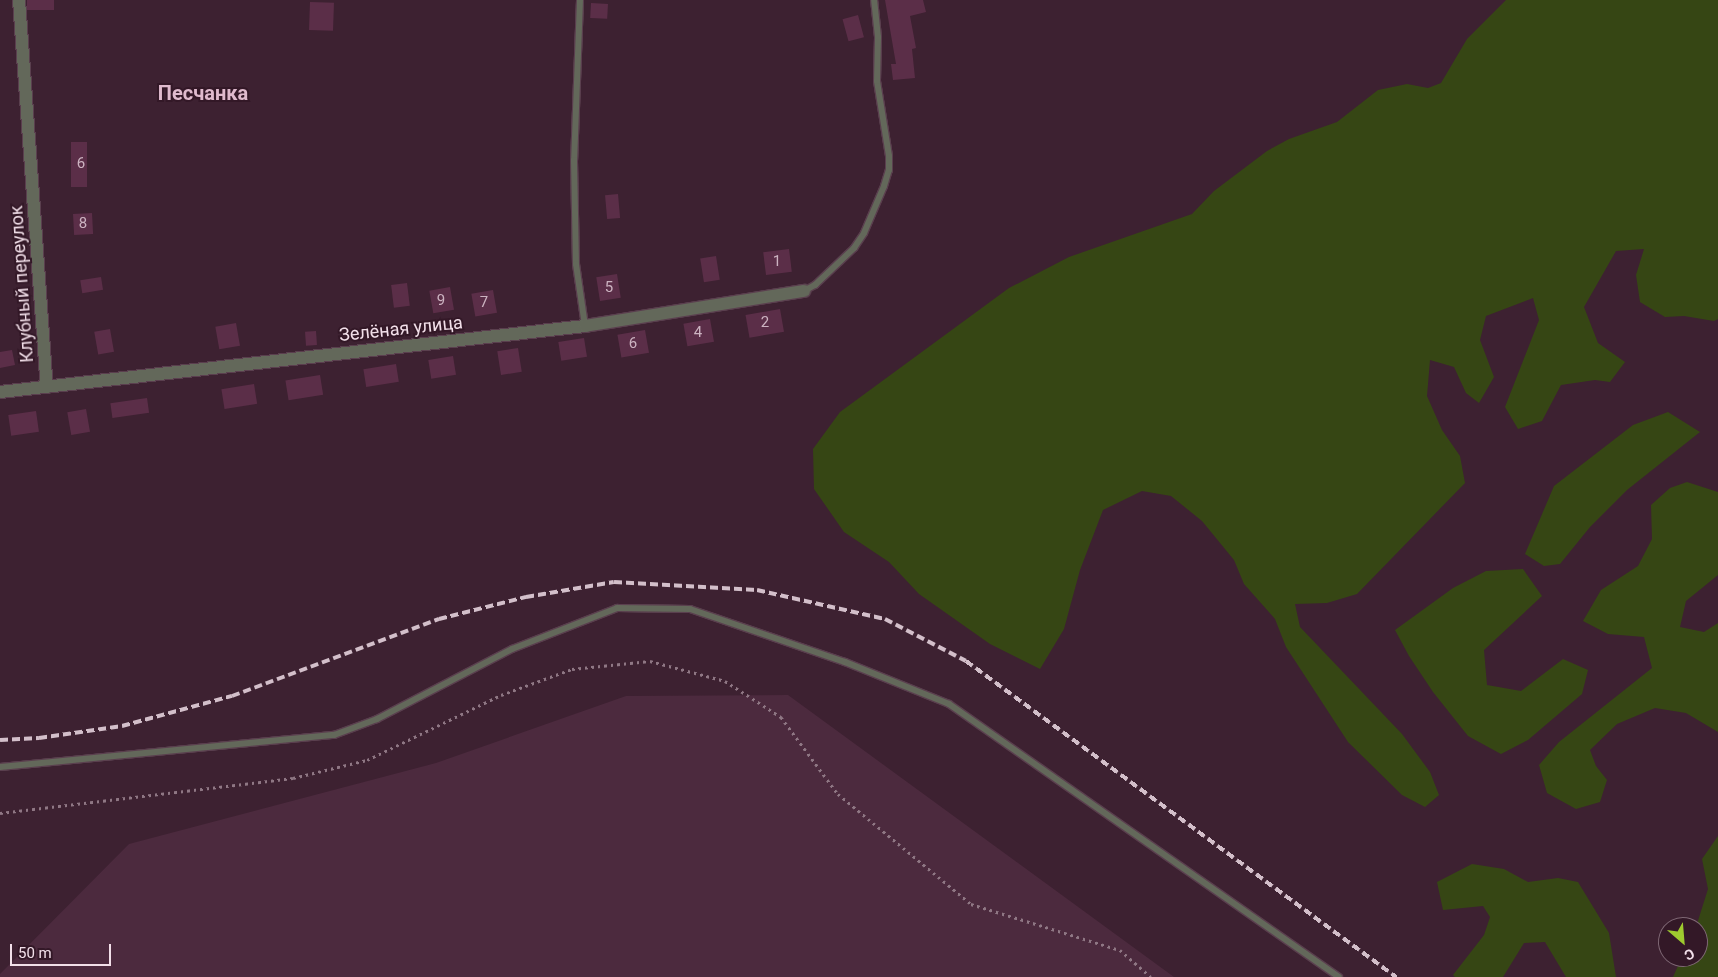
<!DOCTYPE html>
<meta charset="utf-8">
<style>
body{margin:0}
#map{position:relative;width:1718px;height:977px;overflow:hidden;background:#3d2131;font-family:Roboto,sans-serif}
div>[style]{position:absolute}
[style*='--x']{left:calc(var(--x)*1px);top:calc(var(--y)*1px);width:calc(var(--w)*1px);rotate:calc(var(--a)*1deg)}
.built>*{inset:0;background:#4c2a3e}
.water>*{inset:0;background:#364614}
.building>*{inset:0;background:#5b2e48;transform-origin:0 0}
.path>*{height:2.5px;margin-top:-1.25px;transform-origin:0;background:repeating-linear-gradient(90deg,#8f7784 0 2.5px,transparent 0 6.5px)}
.roads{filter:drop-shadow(1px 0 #5a3f4e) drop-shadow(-1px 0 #5a3f4e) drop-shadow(0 1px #5a3f4e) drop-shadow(0 -1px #5a3f4e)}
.service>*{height:6px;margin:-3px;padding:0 3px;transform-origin:3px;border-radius:3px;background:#63685a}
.minor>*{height:12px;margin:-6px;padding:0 6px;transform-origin:6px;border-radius:6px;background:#63685a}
.rail>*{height:4px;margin-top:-2px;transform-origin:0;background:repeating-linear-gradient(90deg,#d3bfca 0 8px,transparent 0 12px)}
span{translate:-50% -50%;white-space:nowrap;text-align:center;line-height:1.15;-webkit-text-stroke:4px #331827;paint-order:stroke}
.number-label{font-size:15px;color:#ccb3c1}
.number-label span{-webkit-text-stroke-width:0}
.street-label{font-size:18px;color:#f2dfe9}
.quarter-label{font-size:20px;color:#dfbacd;font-weight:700}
.north{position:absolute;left:1658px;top:917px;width:50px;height:50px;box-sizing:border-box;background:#331827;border:1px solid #7f6875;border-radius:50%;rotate:153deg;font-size:14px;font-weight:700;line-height:20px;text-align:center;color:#f2dfe9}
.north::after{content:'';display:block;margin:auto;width:18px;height:22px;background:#9eca2f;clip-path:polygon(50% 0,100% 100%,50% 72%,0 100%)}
.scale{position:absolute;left:10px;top:944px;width:101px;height:22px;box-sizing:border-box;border:2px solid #f2dfe9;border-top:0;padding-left:6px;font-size:15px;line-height:18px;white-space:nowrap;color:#f2dfe9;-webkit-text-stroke:4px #331827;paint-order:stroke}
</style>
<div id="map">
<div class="built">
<div style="clip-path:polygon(788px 695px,1174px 977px,0 977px,0 974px,129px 844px,436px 763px,626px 696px)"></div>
</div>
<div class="water">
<div style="clip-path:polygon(1506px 0,1718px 0,1718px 319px,1714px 321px,1684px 316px,1665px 317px,1640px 302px,1636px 275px,1644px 249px,1616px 251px,1584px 307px,1598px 343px,1625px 362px,1610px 382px,1595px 380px,1561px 385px,1542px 421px,1518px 429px,1505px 407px,1539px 320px,1533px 298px,1486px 316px,1480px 340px,1494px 377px,1479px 403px,1466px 393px,1454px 367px,1430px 360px,1427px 396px,1442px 430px,1460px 456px,1465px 483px,1357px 594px,1327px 603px,1295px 604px,1300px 627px,1402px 734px,1430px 772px,1439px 795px,1425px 807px,1402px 795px,1348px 742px,1286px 647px,1275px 619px,1244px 584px,1234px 560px,1202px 521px,1171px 496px,1142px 491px,1103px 510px,1080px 570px,1064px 629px,1040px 669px,990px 644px,919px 594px,889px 562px,844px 532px,814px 489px,813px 449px,840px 412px,1009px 288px,1069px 257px,1192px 214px,1214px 191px,1267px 151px,1289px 139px,1337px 122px,1378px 90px,1407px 84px,1428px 88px,1441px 83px,1467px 39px)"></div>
<div style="clip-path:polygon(1668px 412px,1700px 432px,1627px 490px,1590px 527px,1560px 564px,1544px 566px,1525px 554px,1554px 486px,1633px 425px)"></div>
<div style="clip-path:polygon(1687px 482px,1718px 492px,1718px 575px,1686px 601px,1680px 627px,1704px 632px,1718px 623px,1718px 732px,1686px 713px,1655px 708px,1617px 724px,1590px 750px,1596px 766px,1607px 780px,1600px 802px,1576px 809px,1547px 793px,1539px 765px,1559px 742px,1652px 668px,1644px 637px,1608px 634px,1583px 621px,1601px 590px,1638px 566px,1652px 539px,1651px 505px,1670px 488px)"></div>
<div style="clip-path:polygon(1523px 569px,1542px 596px,1484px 650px,1487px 685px,1521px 691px,1563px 659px,1588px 670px,1582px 694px,1528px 740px,1501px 754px,1468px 736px,1433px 692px,1409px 656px,1395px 630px,1453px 588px,1486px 571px)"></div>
<div style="clip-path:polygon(1718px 836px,1718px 977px,1673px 977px,1682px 957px,1698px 957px,1698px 927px,1696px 927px,1708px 889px,1702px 859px)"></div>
<div style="clip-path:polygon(1472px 864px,1504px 869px,1528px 882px,1558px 878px,1578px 882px,1609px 933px,1616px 977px,1566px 977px,1545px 942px,1524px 943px,1503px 977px,1455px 977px,1453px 975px,1484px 935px,1490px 917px,1483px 906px,1443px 910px,1437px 882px)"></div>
</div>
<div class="building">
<div style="left:27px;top:0;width:27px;height:10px"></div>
<div style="clip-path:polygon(885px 0,923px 0,926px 12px,910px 16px,916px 48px,912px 49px,915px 78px,893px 80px,891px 64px,896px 64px)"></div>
<div style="left:310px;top:2px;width:24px;height:28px;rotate:2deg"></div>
<div style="left:591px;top:3px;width:17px;height:15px;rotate:3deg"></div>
<div style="left:858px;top:15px;width:23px;height:16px;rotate:75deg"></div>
<div style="left:71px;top:142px;width:16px;height:45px"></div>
<div style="left:618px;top:194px;width:24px;height:13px;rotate:85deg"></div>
<div style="left:92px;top:213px;width:21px;height:19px;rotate:87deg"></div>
<div style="left:789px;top:249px;width:23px;height:26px;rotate:83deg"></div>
<div style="left:716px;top:256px;width:24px;height:16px;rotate:81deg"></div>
<div style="left:617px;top:274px;width:24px;height:21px;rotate:81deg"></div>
<div style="left:101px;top:277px;width:13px;height:21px;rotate:81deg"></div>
<div style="left:407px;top:283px;width:23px;height:16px;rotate:83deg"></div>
<div style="left:450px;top:287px;width:23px;height:21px;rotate:80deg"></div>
<div style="left:493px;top:290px;width:23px;height:22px;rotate:80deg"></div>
<div style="left:780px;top:309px;width:23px;height:35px;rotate:80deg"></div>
<div style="left:710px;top:319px;width:23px;height:27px;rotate:80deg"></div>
<div style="left:236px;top:323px;width:23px;height:21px;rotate:80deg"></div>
<div style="left:110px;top:329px;width:23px;height:16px;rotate:80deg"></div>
<div style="left:645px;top:330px;width:23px;height:28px;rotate:80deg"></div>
<div style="left:316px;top:331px;width:14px;height:11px;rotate:86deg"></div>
<div style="left:584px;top:338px;width:19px;height:26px;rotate:81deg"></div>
<div style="left:518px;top:348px;width:24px;height:21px;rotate:81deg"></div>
<div style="clip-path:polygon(12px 350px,15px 365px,0 368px,0 352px)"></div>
<div style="left:453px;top:356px;width:19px;height:25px;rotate:81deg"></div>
<div style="left:396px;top:364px;width:18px;height:33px;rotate:81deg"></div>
<div style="left:320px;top:375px;width:20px;height:35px;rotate:81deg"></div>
<div style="left:254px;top:384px;width:20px;height:33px;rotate:81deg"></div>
<div style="left:147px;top:398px;width:15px;height:37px;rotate:82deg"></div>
<div style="left:86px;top:409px;width:23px;height:19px;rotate:80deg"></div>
<div style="left:36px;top:411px;width:21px;height:28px;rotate:82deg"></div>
</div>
<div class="path">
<div style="--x:0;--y:813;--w:295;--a:-6.8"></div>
<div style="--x:293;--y:778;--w:76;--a:-13.7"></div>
<div style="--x:367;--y:760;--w:149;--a:-25.9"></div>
<div style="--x:501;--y:695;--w:76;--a:-20.1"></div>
<div style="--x:572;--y:669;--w:78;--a:-5.9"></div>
<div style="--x:650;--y:661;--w:78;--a:14.9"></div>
<div style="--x:725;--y:681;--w:67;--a:32.7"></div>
<div style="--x:781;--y:717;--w:96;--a:53.5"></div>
<div style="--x:838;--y:794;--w:173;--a:39.6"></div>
<div style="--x:971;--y:904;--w:156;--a:17.2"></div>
<div style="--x:1120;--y:950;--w:41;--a:41.1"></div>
</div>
<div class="roads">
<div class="service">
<div style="--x:580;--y:0;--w:160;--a:92.1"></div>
<div style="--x:574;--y:160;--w:104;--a:88.9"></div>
<div style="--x:576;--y:264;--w:63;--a:81.7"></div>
<div style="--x:804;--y:291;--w:13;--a:-29"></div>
<div style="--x:815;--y:285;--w:54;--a:-43.5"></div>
<div style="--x:854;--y:248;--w:18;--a:-56"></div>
<div style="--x:864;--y:233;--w:51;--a:-66.9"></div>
<div style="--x:884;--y:186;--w:17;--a:-73"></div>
<div style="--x:889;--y:170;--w:14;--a:-90"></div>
<div style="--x:889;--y:156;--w:76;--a:-99.1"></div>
<div style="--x:877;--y:81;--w:44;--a:-88.7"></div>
<div style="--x:878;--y:37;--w:37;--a:-96"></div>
<div style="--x:0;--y:767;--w:336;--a:-5.5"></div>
<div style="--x:334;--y:735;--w:46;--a:-20.4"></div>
<div style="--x:377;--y:719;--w:152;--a:-27.4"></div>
<div style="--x:512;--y:649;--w:113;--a:-21.3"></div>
<div style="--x:617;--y:608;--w:73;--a:0.8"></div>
<div style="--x:690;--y:609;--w:164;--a:18.9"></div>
<div style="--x:845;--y:662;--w:112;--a:22"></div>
<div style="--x:949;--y:704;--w:476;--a:35"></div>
</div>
<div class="minor">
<div style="--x:19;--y:0;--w:388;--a:85.9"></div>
<div style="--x:0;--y:392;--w:589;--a:-6.44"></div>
<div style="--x:585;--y:326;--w:222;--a:-9.1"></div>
</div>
</div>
<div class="rail">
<div style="--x:0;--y:740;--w:39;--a:-3"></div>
<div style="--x:39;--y:738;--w:84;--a:-8.2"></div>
<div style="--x:122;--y:726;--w:114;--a:-15.3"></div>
<div style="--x:232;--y:696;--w:221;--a:-20.4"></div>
<div style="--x:439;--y:619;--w:90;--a:-14.2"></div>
<div style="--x:526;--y:597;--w:89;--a:-9.7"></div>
<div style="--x:614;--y:582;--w:143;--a:3.2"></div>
<div style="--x:757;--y:590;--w:131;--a:12.8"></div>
<div style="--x:885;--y:619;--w:91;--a:27.4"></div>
<div style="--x:966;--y:661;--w:534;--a:36.31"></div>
</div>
<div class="number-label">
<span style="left:81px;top:164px">6</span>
<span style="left:83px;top:224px">8</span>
<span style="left:777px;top:262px">1</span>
<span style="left:609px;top:288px">5</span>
<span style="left:441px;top:301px">9</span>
<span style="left:484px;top:303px">7</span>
<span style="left:765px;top:323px">2</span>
<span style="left:698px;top:333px">4</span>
<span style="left:633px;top:344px">6</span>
</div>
<div class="street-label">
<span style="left:22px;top:284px;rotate:-94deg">Клубный переулок</span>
<span style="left:401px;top:329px;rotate:-6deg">Зелёная улица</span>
</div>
<div class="quarter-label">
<span style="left:203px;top:93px">Песчанка</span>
</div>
<div class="north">С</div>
<div class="scale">50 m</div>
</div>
